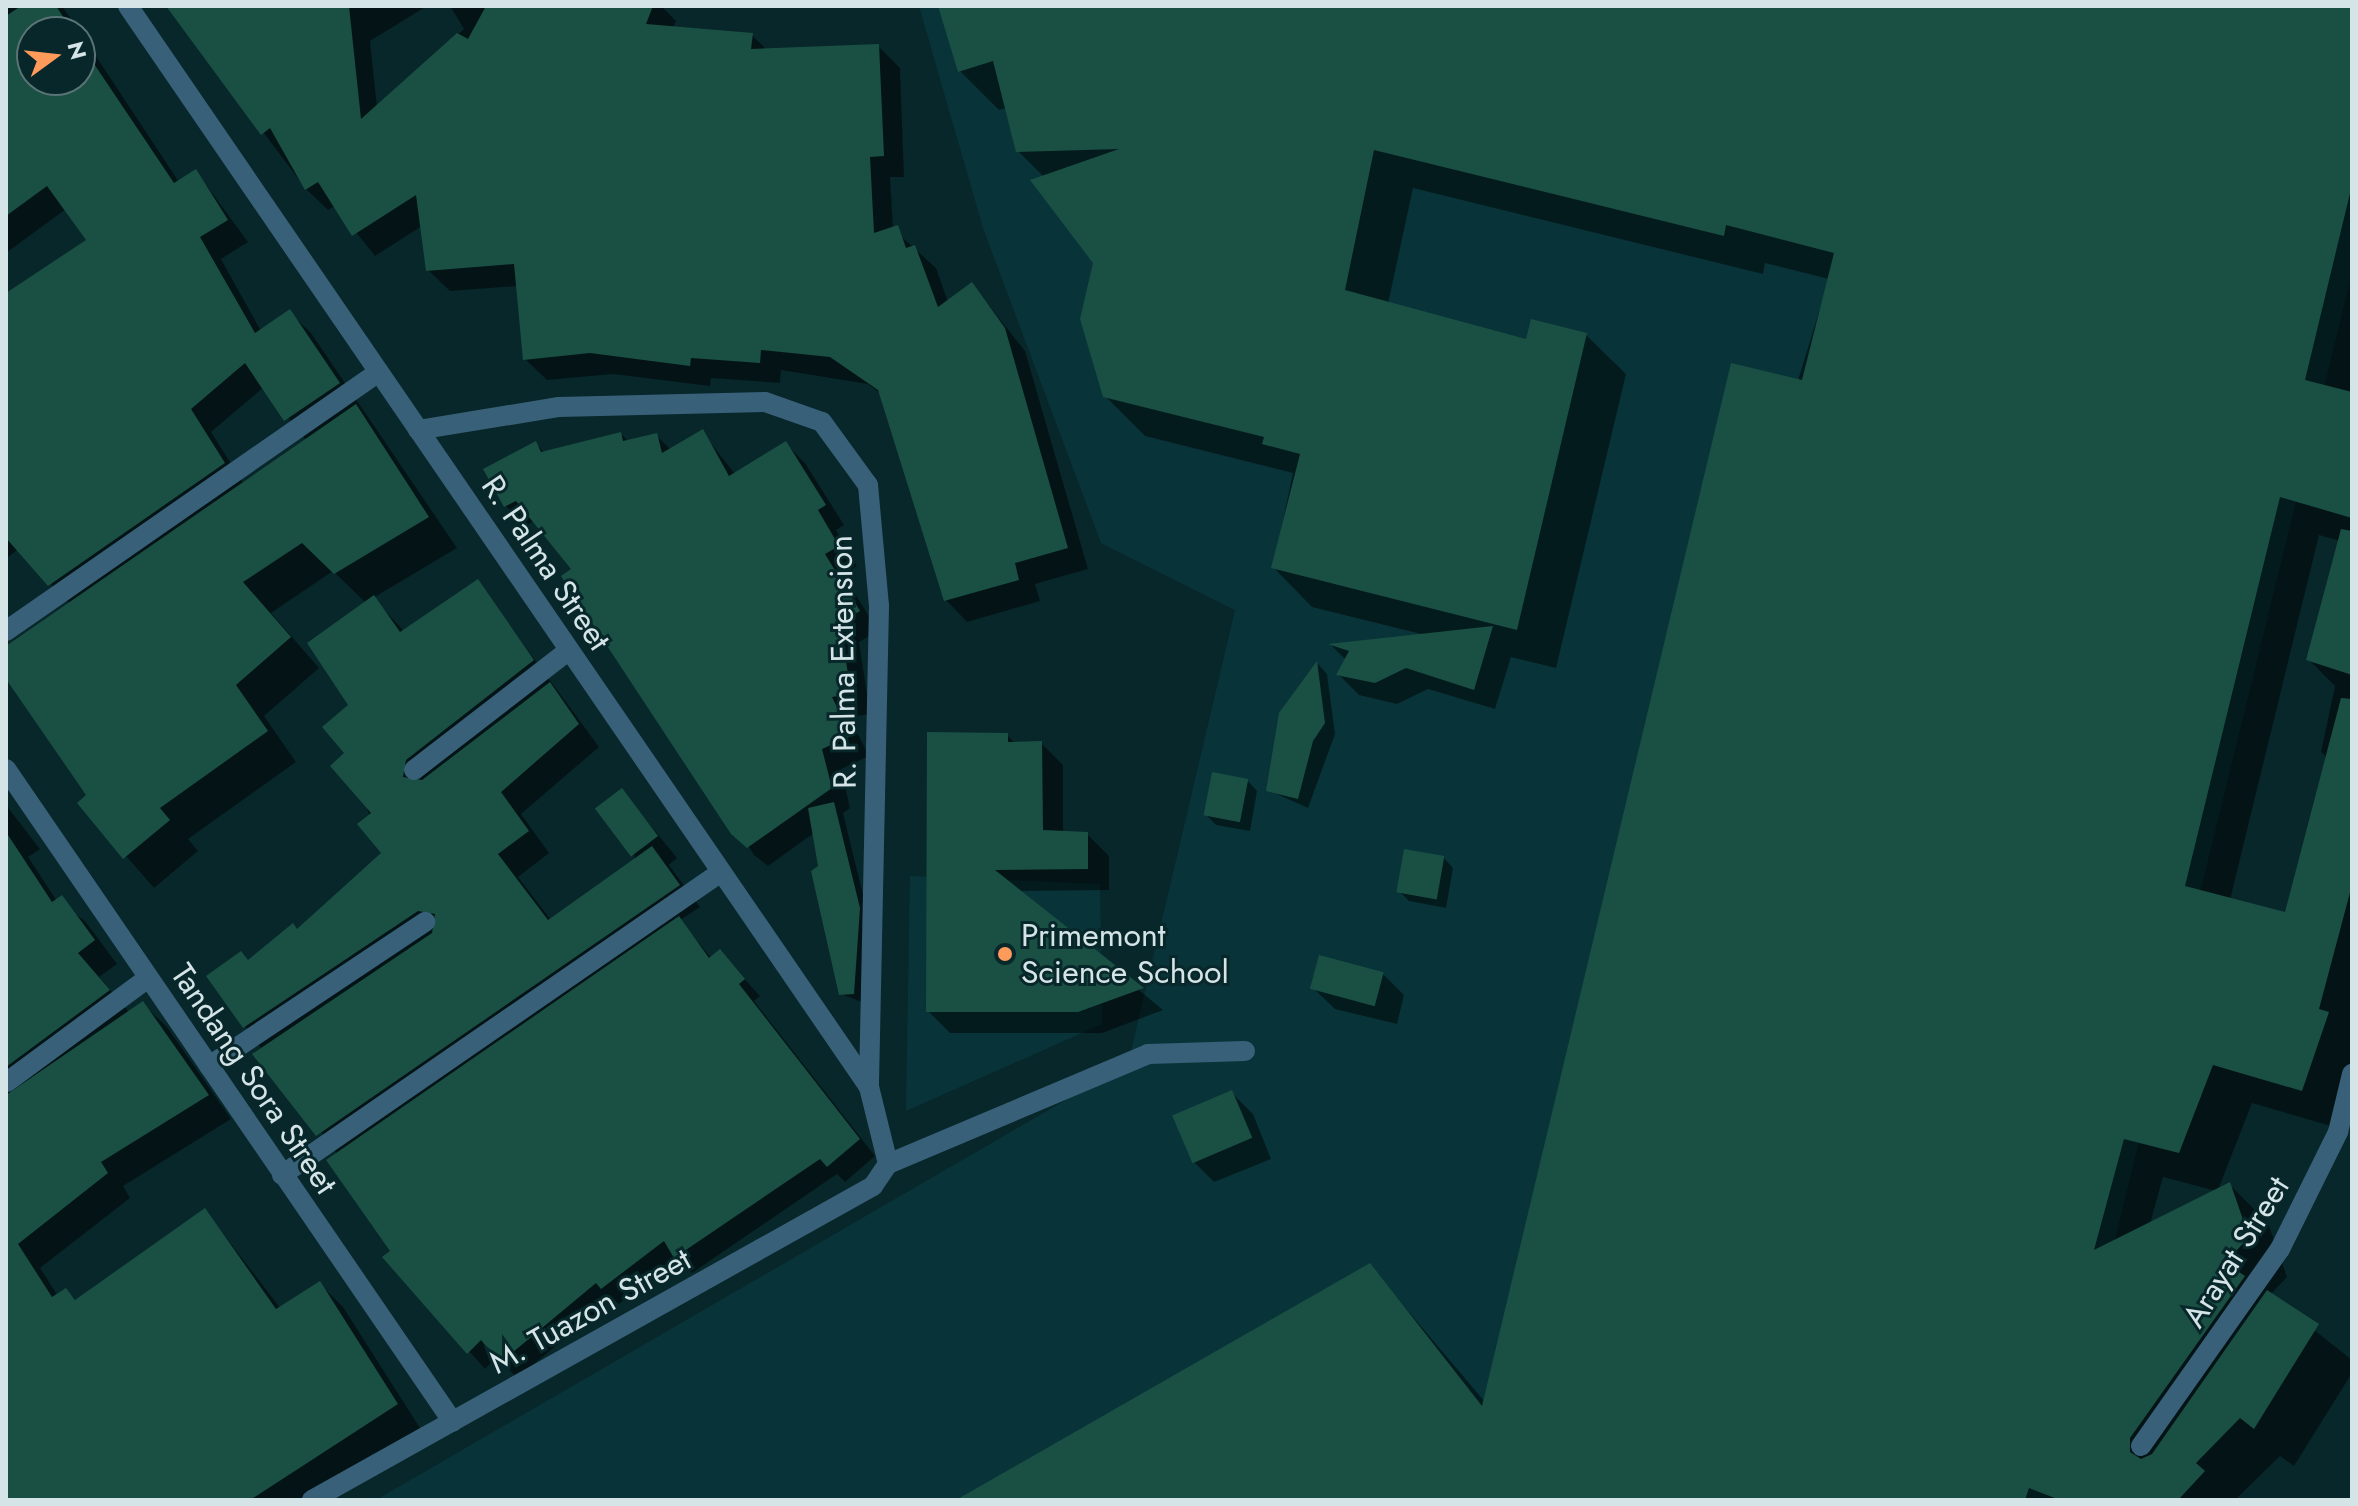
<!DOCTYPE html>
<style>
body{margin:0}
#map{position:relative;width:2358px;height:1506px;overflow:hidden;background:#08272a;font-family:Jost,sans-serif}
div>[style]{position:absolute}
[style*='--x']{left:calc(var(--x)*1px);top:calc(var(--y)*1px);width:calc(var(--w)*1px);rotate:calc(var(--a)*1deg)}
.built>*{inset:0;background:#083439}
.shadow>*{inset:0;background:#0007}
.building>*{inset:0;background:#1a5043;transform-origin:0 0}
.minor>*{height:20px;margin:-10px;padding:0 10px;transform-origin:10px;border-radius:10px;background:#386179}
.dots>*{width:22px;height:22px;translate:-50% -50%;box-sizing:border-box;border:4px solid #08272a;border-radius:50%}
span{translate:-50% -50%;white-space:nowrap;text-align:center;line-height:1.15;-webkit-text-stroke:6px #08272a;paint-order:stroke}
.street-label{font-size:32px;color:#d5e5e7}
.poi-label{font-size:32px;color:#d5e5e7}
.left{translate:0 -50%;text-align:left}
.frame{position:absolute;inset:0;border:8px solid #d5e5e7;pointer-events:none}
.north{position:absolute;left:16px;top:16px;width:80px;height:80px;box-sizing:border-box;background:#08272a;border:2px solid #5a7376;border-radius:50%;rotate:75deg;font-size:22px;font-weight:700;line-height:32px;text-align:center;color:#d5e5e7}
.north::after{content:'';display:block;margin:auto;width:28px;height:36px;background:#ff9b5a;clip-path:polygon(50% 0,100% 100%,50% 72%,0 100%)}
</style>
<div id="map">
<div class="built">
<div style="clip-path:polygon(919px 6px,2352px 6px,2352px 273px,2051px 1500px,376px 1500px,1128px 1064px,1235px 610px,1101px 543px,983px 228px)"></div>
<div style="clip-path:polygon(910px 876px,1100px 884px,1102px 1024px,906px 1111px)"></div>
</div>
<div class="shadow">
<div style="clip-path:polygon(evenodd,6px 6px,62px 6px,80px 32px,32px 32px,32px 80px,80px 80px,80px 32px,179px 182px,196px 171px,248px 242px,221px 259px,261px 331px,289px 312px,311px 333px,457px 548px,373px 598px,404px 631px,477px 581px,599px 747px,521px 814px,549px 853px,518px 877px,551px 920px,635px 860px,622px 790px,677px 858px,669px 865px,700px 907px,680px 920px,712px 959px,720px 952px,760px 996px,754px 1001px,875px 1156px,845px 1182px,837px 1174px,692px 1273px,678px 1259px,619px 1304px,613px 1299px,517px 1378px,497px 1357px,485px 1369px,385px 1257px,392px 1251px,338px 1155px,245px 1026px,249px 962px,298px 931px,383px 853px,347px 753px,366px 603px,333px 571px,271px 613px,319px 668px,264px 716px,296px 762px,188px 839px,198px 851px,154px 888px,80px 803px,89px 796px,6px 676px,6px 648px,70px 604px,17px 550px,6px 559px,6px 296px,89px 241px,66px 209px,6px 253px,6px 6px,264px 387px,306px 440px,244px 484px,211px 432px,264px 387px)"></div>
<div style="clip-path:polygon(168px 6px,427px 6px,370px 41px,377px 107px,464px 29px,450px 6px,661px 6px,676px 21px,673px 28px,752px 35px,767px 50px,878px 46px,900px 68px,904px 177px,890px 177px,893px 229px,936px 268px,948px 302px,972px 284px,1025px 351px,1088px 569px,1035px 584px,1040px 601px,967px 622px,946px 600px,882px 395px,868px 384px,781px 370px,780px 383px,711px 378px,710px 386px,613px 374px,547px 380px,525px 359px,518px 286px,450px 291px,428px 270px,422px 226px,375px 256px,335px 206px,328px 210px,306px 189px)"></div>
<div style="clip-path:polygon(evenodd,945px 6px,2352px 6px,2352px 1096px,2341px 1129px,2252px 1103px,2218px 1190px,2229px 1184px,2268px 1223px,2287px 1277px,2270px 1295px,2352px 1360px,2352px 1373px,2294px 1466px,2280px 1456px,2235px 1500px,960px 1500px,1370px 1266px,1485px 1402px,1829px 279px,1765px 263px,1763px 274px,1413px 188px,1388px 304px,1527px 341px,1586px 335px,1626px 374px,1556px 668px,1511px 657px,1495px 709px,1428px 689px,1397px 704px,1359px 695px,1338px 674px,1346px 660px,1332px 646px,1425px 635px,1312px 607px,1273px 567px,1293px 473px,1145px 436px,1105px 396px,1095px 263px,1044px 177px,1018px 151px,1007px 108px,999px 110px,960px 71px,945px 6px,2319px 535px,2340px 541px,2308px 659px,2335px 686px,2321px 752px,2327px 758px,2286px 915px,2230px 900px,2319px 535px,945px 6px,2163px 1177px,2216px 1191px,2150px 1224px,2163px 1177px)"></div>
<div style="clip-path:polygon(702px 432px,735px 474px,785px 443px,805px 463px,844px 525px,836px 530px,857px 566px,843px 574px,878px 631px,859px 642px,870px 714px,849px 717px,869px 756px,841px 769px,850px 808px,843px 813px,869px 919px,864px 1003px,841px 994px,814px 833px,768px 866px,754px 855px,573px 570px,534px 521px,525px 526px,506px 506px,486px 469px,535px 443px,545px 453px,621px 434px,628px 441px,656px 435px,671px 450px)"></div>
<div style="clip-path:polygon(1318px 664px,1327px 674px,1335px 734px,1308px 808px,1268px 790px,1281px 714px)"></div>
<div style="clip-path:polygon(1007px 735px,1016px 744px,1041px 743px,1063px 765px,1063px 833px,1087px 834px,1109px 856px,1109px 890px,1019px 891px,1163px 1010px,1102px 1033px,950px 1033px,928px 1011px)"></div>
<div style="clip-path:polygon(1247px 780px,1257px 791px,1250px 831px,1216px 825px,1206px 815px)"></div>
<div style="clip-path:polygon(6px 805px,40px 849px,28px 857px,57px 901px,85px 921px,117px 964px,99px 977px,130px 1013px,143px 1004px,167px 1027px,231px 1119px,123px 1186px,130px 1198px,40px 1268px,58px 1296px,66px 1290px,77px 1301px,205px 1210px,281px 1309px,320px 1284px,343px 1307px,420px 1428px,309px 1500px,6px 1500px)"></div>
<div style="clip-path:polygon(1443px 857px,1453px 868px,1446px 908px,1409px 901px,1399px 891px)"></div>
<div style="clip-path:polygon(1383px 974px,1404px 995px,1397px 1024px,1335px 1009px,1313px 988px)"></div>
<div style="clip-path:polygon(1232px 1093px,1253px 1114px,1271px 1159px,1214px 1182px,1193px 1161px,1175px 1116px)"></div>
</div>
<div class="building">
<div style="clip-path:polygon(21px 6px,56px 6px,73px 32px,32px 32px,32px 80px,80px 80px,80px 43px,174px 183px,196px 169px,228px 220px,200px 237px,255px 333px,290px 309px,340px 383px,284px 421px,245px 363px,191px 409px,225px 463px,48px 586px,6px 538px,6px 293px,86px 240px,47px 186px,6px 216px,6px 16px)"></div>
<div style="clip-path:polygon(166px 6px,349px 6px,361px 119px,457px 33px,468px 39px,486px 6px,653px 6px,646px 24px,753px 33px,751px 49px,879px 44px,884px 156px,870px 157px,874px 233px,898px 225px,906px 248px,915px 245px,938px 307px,972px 282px,1005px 328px,1068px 548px,1015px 563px,1019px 580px,944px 601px,878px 390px,830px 357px,761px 350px,760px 363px,691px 358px,690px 366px,590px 353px,523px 360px,514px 264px,426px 271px,416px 195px,352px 236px,318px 182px,305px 190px,270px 128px,261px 135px)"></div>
<div style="clip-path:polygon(938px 6px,2352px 6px,2352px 185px,2305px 380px,2352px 392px,2352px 518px,2280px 497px,2185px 886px,2285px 912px,2341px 698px,2352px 699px,2352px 885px,2319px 1009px,2329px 1012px,2302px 1091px,2213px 1065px,2179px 1153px,2124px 1139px,2094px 1250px,2230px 1182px,2249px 1237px,2225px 1263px,2245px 1276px,2130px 1438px,2130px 1452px,2141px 1459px,2152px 1454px,2267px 1290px,2319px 1324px,2254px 1429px,2240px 1418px,2196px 1463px,2205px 1471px,2178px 1500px,2060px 1500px,2029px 1488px,2025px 1500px,956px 1500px,1370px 1263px,1482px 1406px,1731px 363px,1802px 380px,1834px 253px,1726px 225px,1724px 236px,1374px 150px,1345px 290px,1526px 339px,1531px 319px,1587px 333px,1517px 630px,1271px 568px,1300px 454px,1262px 444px,1264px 437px,1103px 397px,1080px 319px,1093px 263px,1030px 180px,1119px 149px,1016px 152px,993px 61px,958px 72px)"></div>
<div style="clip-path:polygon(356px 404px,429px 517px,334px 574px,302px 543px,243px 582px,291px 637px,236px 685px,268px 731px,160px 808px,170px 820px,123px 859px,77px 803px,86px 795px,6px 679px,6px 646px)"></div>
<div style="clip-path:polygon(703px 429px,729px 476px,786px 441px,826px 505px,818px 510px,839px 546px,825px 554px,860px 611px,840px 622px,851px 694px,832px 697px,851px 736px,822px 749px,832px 788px,747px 848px,731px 834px,561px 576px,571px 569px,516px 501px,504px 507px,483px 469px,536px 441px,541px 452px,621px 432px,623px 441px,657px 433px,662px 453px)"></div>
<div style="clip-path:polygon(2341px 529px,2352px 531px,2352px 675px,2306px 660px)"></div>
<div style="clip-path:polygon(478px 579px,534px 660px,406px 760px,403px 777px,422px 780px,550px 682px,579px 724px,501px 792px,529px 831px,498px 854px,548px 920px,652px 846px,680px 885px,316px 1136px,252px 1054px,432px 933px,435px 914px,418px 911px,243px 1028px,206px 976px,241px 951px,248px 960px,293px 923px,297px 929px,381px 853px,357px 824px,371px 813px,330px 766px,344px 753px,322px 727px,348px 705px,307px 643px,374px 595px,400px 632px)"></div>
<div style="clip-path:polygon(1493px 626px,1474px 690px,1406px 668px,1375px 683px,1336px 675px,1349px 651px,1328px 644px)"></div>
<div style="clip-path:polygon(1317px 661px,1325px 723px,1313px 741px,1298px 799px,1266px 791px,1279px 713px)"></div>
<div style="clip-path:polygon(927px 732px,1008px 733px,1008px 742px,1042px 741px,1043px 830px,1088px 832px,1088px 869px,995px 870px,1144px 988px,1078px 1012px,926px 1012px)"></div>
<div style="left:1212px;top:772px;width:37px;height:44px;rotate:11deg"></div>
<div style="left:622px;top:788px;width:60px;height:34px;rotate:53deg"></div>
<div style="clip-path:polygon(834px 802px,860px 908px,854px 994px,839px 995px,811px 871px,818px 866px,808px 808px)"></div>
<div style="clip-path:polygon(6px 832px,52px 902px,62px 895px,95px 940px,78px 953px,110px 990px,6px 1067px)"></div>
<div style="left:1404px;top:849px;width:41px;height:44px;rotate:10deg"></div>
<div style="clip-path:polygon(679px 916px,709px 958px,720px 949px,745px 979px,739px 984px,860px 1139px,827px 1167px,820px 1159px,674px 1258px,664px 1241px,601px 1289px,596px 1283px,500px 1363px,481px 1340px,467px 1354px,382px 1257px,390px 1251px,326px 1160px)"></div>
<div style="left:1319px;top:955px;width:67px;height:35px;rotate:15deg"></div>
<div style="clip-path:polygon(143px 1001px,209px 1095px,101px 1162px,108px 1173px,18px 1244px,52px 1297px,66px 1288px,75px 1300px,205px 1208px,276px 1309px,320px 1281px,398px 1404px,250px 1500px,6px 1500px,6px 1095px)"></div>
<div style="left:1232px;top:1090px;width:52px;height:65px;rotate:67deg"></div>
</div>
<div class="minor">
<div style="--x:128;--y:6;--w:1311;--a:55.57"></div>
<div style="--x:869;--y:1087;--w:79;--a:76.1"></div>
<div style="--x:418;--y:430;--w:143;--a:-9.3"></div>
<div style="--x:559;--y:407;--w:206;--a:-1.4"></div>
<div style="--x:765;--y:402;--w:60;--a:19.3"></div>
<div style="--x:822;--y:422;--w:78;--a:53.9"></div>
<div style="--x:868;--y:485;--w:121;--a:84.8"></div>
<div style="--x:879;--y:606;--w:481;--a:91.2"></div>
<div style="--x:6;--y:631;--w:453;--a:-34.8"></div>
<div style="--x:6;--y:769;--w:791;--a:55.61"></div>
<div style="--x:414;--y:770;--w:196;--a:-37.7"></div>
<div style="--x:209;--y:1066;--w:260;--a:-33.7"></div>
<div style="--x:7;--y:1082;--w:175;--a:-36.4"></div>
<div style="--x:888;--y:1164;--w:282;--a:-22.9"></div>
<div style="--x:1148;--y:1054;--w:97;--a:-1.8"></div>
<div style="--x:282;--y:1175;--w:533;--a:-34.61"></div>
<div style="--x:2141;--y:1446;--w:241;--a:-54.8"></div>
<div style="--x:2280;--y:1249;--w:131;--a:-63.6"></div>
<div style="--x:2338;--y:1132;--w:60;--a:-76.4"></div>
<div style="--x:312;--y:1500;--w:643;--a:-29.24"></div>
<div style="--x:873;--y:1186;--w:27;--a:-56"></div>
</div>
<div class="dots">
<div style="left:1005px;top:954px;background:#ff9b5a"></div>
</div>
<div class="street-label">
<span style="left:546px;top:563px;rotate:56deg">R. Palma Street</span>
<span style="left:843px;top:662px;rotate:-91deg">R. Palma Extension</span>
<span style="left:254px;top:1079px;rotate:56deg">Tandang Sora Street</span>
<span style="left:2236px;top:1252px;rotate:-58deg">Arayat Street</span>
<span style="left:590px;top:1311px;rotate:-29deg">M. Tuazon Street</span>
</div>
<div class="poi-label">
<span class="left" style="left:1021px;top:954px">Primemont<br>Science School</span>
</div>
<div class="frame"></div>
<div class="north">N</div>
</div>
